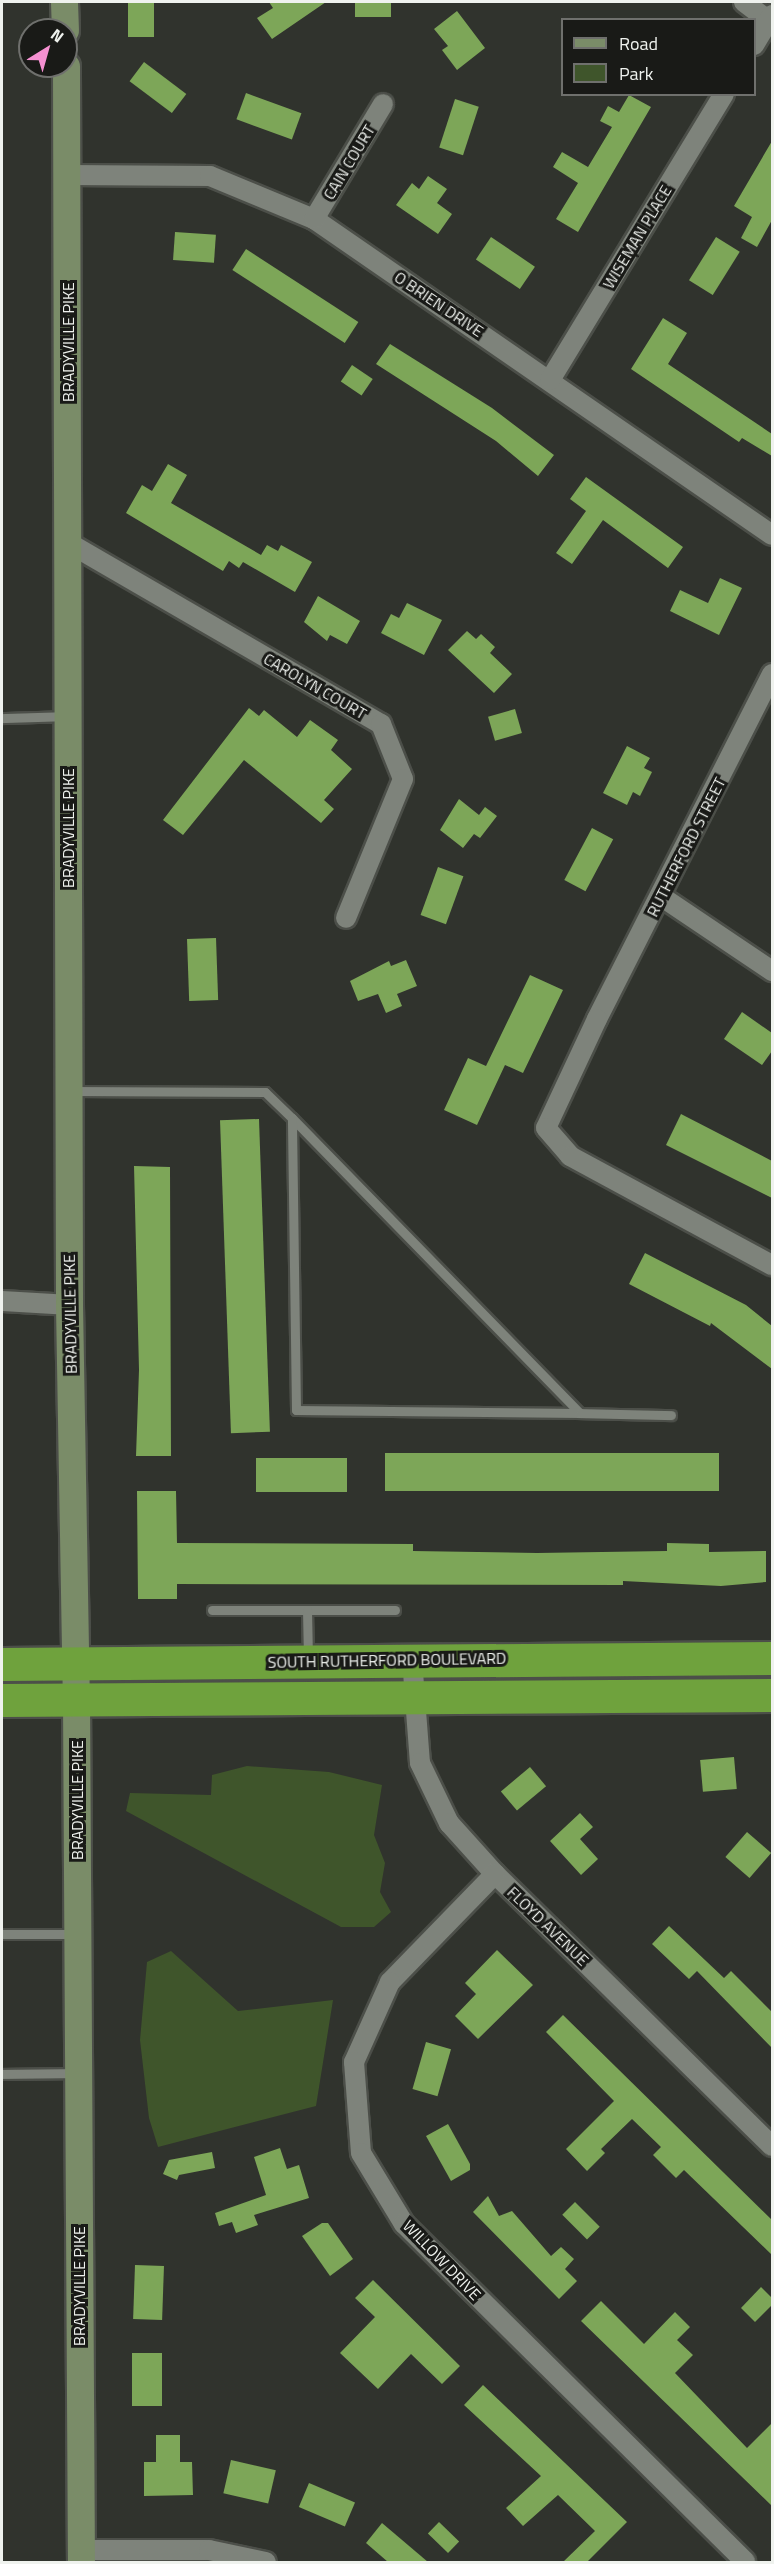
<!DOCTYPE html>
<style>
body{margin:0}
#map{position:relative;width:774px;height:2564px;overflow:hidden;background:#30332d;font-family:"Titillium Web",sans-serif}
div>[style]{position:absolute}
[style*='--x']{left:calc(var(--x)*1px);top:calc(var(--y)*1px);width:calc(var(--w)*1px);rotate:calc(var(--a)*1deg)}
.green>*{inset:0;background:#3f552b}
.building>*{inset:0;background:#7da658;transform-origin:0 0}
.roads{filter:drop-shadow(2px 0 #4c4f49) drop-shadow(-2px 0 #4c4f49) drop-shadow(0 2px #4c4f49) drop-shadow(0 -2px #4c4f49)}
.lane>*{height:9px;margin:-4.5px;padding:0 4.5px;transform-origin:4.5px;border-radius:4.5px;background:#7e837b}
.street>*{height:20px;margin:-10px;padding:0 10px;transform-origin:10px;border-radius:10px;background:#7e837b}
.secondary>*{height:27px;margin:-13.5px;padding:0 13.5px;transform-origin:13.5px;border-radius:13.5px;background:#7a8c68}
.highway>*{height:33px;margin:-16.5px;padding:0 16.5px;transform-origin:16.5px;border-radius:16.5px;background:#6fa23d}
span{translate:-50% -50%;white-space:nowrap;text-align:center;line-height:1.15;-webkit-text-stroke:6px #191a17;paint-order:stroke}
.street-label{font-size:16px;color:#eff2ee}
.frame{position:absolute;inset:0;border:3px solid #eff2ee;pointer-events:none}
.legend{position:absolute;left:561px;top:18px;width:195px;height:78px;box-sizing:border-box;background:#191a17;border:2px solid #6f706d;margin:0;padding:8px 10px;list-style:none;font-size:18px;color:#eff2ee}
.legend li{display:flex;align-items:center;gap:12px;height:30px}
.legend b{width:30px;border:2px solid #6f706d}
.north{position:absolute;left:18px;top:18px;width:60px;height:60px;box-sizing:border-box;background:#191a17;border:2px solid #6f706d;border-radius:50%;rotate:37deg;font-size:16px;font-weight:700;line-height:24px;text-align:center;color:#eff2ee}
.north::after{content:'';display:block;margin:auto;width:21px;height:27px;background:#f590d1;clip-path:polygon(50% 0,100% 100%,50% 72%,0 100%)}
</style>
<div id="map">
<div class="green">
<div style="clip-path:polygon(247px 1766px,329px 1772px,382px 1785px,374px 1835px,385px 1863px,380px 1892px,391px 1912px,374px 1927px,341px 1927px,126px 1811px,130px 1793px,211px 1795px,212px 1775px)"></div>
<div style="clip-path:polygon(171px 1951px,238px 2011px,333px 2000px,316px 2106px,158px 2147px,149px 2118px,140px 2040px,147px 1962px)"></div>
</div>
<div class="building">
<div style="left:128px;top:2px;width:26px;height:35px"></div>
<div style="clip-path:polygon(269px 2px,326px 2px,272px 39px,257px 18px,273px 8px)"></div>
<div style="left:355px;top:2px;width:36px;height:15px"></div>
<div style="clip-path:polygon(457px 11px,485px 48px,457px 70px,442px 50px,448px 46px,434px 29px)"></div>
<div style="left:144px;top:62px;width:53px;height:24px;rotate:37deg"></div>
<div style="left:246px;top:93px;width:59px;height:28px;rotate:20deg"></div>
<div style="clip-path:polygon(629px 95px,651px 107px,578px 232px,556px 219px,578px 183px,553px 167px,562px 152px,588px 167px,612px 127px,600px 121px,608px 106px,619px 112px)"></div>
<div style="left:455px;top:99px;width:25px;height:51px;rotate:18deg"></div>
<div style="clip-path:polygon(772px 141px,772px 220px,757px 247px,741px 238px,752px 217px,734px 206px)"></div>
<div style="clip-path:polygon(428px 176px,447px 189px,437px 203px,452px 214px,438px 234px,396px 205px,412px 183px,419px 189px)"></div>
<div style="left:175px;top:232px;width:41px;height:28px;rotate:4deg"></div>
<div style="left:491px;top:237px;width:53px;height:27px;rotate:34deg"></div>
<div style="left:716px;top:237px;width:28px;height:51px;rotate:32deg"></div>
<div style="left:246px;top:249px;width:134px;height:25px;rotate:33deg"></div>
<div style="clip-path:polygon(663px 318px,687px 333px,668px 364px,772px 434px,772px 456px,742px 438px,739px 442px,631px 369px)"></div>
<div style="clip-path:polygon(390px 344px,492px 408px,554px 455px,538px 476px,496px 441px,376px 364px)"></div>
<div style="left:352px;top:365px;width:25px;height:20px;rotate:34deg"></div>
<div style="clip-path:polygon(168px 464px,187px 475px,171px 503px,261px 555px,267px 545px,278px 551px,281px 545px,312px 562px,295px 592px,243px 562px,239px 568px,229px 561px,223px 571px,126px 513px,142px 485px,152px 491px)"></div>
<div style="clip-path:polygon(586px 477px,683px 547px,668px 568px,603px 520px,572px 564px,556px 553px,586px 511px,570px 499px)"></div>
<div style="clip-path:polygon(720px 578px,742px 588px,719px 635px,670px 611px,680px 590px,708px 603px)"></div>
<div style="clip-path:polygon(318px 596px,360px 621px,347px 644px,330px 635px,327px 641px,304px 622px)"></div>
<div style="clip-path:polygon(407px 603px,442px 620px,424px 655px,381px 633px,391px 614px,399px 618px)"></div>
<div style="clip-path:polygon(467px 631px,476px 639px,481px 634px,495px 647px,490px 653px,512px 674px,494px 693px,448px 650px)"></div>
<div style="clip-path:polygon(249px 708px,259px 716px,264px 710px,297px 737px,310px 720px,338px 740px,331px 750px,352px 769px,324px 800px,334px 809px,321px 823px,244px 760px,183px 835px,163px 820px)"></div>
<div style="left:515px;top:709px;width:25px;height:28px;rotate:74deg"></div>
<div style="clip-path:polygon(627px 746px,650px 758px,644px 768px,652px 772px,640px 796px,633px 792px,627px 805px,603px 793px)"></div>
<div style="clip-path:polygon(459px 799px,479px 815px,485px 807px,497px 816px,480px 838px,474px 834px,463px 848px,440px 830px)"></div>
<div style="left:592px;top:828px;width:24px;height:59px;rotate:28deg"></div>
<div style="left:438px;top:867px;width:27px;height:51px;rotate:20deg"></div>
<div style="left:216px;top:938px;width:62px;height:29px;rotate:88deg"></div>
<div style="clip-path:polygon(406px 960px,417px 986px,397px 994px,402px 1006px,386px 1013px,378px 994px,358px 1001px,350px 981px,389px 961px,391px 966px)"></div>
<div style="clip-path:polygon(530px 975px,563px 990px,523px 1073px,505px 1065px,477px 1125px,444px 1110px,468px 1058px,486px 1066px)"></div>
<div style="clip-path:polygon(742px 1012px,772px 1033px,772px 1051px,762px 1065px,724px 1039px)"></div>
<div style="clip-path:polygon(681px 1114px,772px 1161px,772px 1198px,666px 1145px)"></div>
<div style="left:259px;top:1119px;width:313px;height:39px;rotate:88deg"></div>
<div style="clip-path:polygon(134px 1166px,170px 1167px,171px 1456px,136px 1456px,139px 1370px)"></div>
<div style="clip-path:polygon(645px 1253px,746px 1305px,772px 1326px,772px 1369px,711px 1323px,710px 1326px,629px 1284px)"></div>
<div style="left:385px;top:1453px;width:334px;height:38px"></div>
<div style="left:256px;top:1458px;width:91px;height:34px"></div>
<div style="clip-path:polygon(137px 1491px,176px 1491px,177px 1543px,413px 1544px,413px 1551px,537px 1553px,667px 1551px,667px 1543px,709px 1544px,709px 1552px,766px 1551px,766px 1582px,721px 1586px,623px 1581px,623px 1585px,177px 1584px,177px 1599px,138px 1599px)"></div>
<div style="left:734px;top:1757px;width:32px;height:34px;rotate:85deg"></div>
<div style="left:530px;top:1767px;width:25px;height:38px;rotate:50deg"></div>
<div style="clip-path:polygon(580px 1813px,593px 1827px,580px 1839px,598px 1859px,581px 1875px,550px 1841px)"></div>
<div style="left:747px;top:1832px;width:32px;height:33px;rotate:41deg"></div>
<div style="clip-path:polygon(669px 1926px,724px 1978px,731px 1971px,772px 2012px,772px 2048px,697px 1971px,689px 1979px,652px 1944px)"></div>
<div style="clip-path:polygon(497px 1950px,533px 1985px,478px 2039px,455px 2016px,476px 1994px,465px 1983px)"></div>
<div style="clip-path:polygon(563px 2015px,772px 2220px,772px 2255px,684px 2170px,676px 2178px,653px 2155px,661px 2147px,632px 2119px,601px 2149px,605px 2153px,587px 2171px,566px 2149px,614px 2101px,546px 2032px)"></div>
<div style="left:426px;top:2042px;width:26px;height:49px;rotate:16deg"></div>
<div style="clip-path:polygon(448px 2124px,470px 2164px,470px 2170px,451px 2181px,426px 2136px)"></div>
<div style="clip-path:polygon(280px 2148px,287px 2169px,299px 2165px,309px 2198px,254px 2215px,258px 2225px,236px 2233px,232px 2222px,219px 2226px,215px 2213px,266px 2195px,254px 2157px)"></div>
<div style="clip-path:polygon(212px 2152px,215px 2168px,179px 2175px,177px 2180px,163px 2174px,169px 2160px)"></div>
<div style="clip-path:polygon(488px 2196px,499px 2216px,512px 2211px,551px 2256px,561px 2247px,574px 2259px,565px 2269px,577px 2281px,559px 2299px,473px 2212px)"></div>
<div style="left:575px;top:2202px;width:35px;height:18px;rotate:45deg"></div>
<div style="clip-path:polygon(322px 2223px,328px 2223px,353px 2259px,330px 2276px,302px 2236px)"></div>
<div style="left:135px;top:2265px;width:29px;height:54px;rotate:2deg"></div>
<div style="clip-path:polygon(373px 2280px,460px 2366px,442px 2384px,411px 2354px,378px 2389px,340px 2353px,375px 2317px,355px 2298px)"></div>
<div style="clip-path:polygon(761px 2287px,772px 2298px,772px 2305px,755px 2322px,741px 2308px)"></div>
<div style="clip-path:polygon(601px 2301px,644px 2344px,675px 2312px,690px 2327px,677px 2340px,693px 2355px,675px 2373px,747px 2448px,772px 2423px,772px 2506px,581px 2321px)"></div>
<div style="left:132px;top:2353px;width:30px;height:53px"></div>
<div style="clip-path:polygon(483px 2385px,627px 2522px,587px 2562px,563px 2562px,595px 2531px,558px 2495px,523px 2526px,506px 2508px,541px 2476px,464px 2405px)"></div>
<div style="clip-path:polygon(156px 2435px,180px 2435px,180px 2462px,192px 2462px,193px 2495px,144px 2496px,144px 2462px,156px 2462px)"></div>
<div style="left:231px;top:2460px;width:46px;height:34px;rotate:13deg"></div>
<div style="left:309px;top:2483px;width:50px;height:26px;rotate:23deg"></div>
<div style="left:439px;top:2522px;width:28px;height:16px;rotate:44deg"></div>
<div style="clip-path:polygon(382px 2523px,428px 2562px,388px 2562px,366px 2543px)"></div>
</div>
<div class="roads">
<div class="lane">
<div style="--x:2;--y:718;--w:63;--a:-1.8"></div>
<div style="--x:71;--y:1091;--w:194;--a:0.3"></div>
<div style="--x:265;--y:1092;--w:37;--a:44"></div>
<div style="--x:292;--y:1118;--w:412;--a:45.7"></div>
<div style="--x:580;--y:1413;--w:284;--a:-179.4"></div>
<div style="--x:296;--y:1410;--w:292;--a:-90.8"></div>
<div style="--x:580;--y:1413;--w:91;--a:1.3"></div>
<div style="--x:212;--y:1610;--w:183;--a:0"></div>
<div style="--x:307;--y:1610;--w:46;--a:88.8"></div>
<div style="--x:2;--y:1934;--w:72;--a:0"></div>
<div style="--x:2;--y:2074;--w:75;--a:-0.8"></div>
</div>
<div class="street">
<div style="--x:744;--y:2;--w:31;--a:37"></div>
<div style="--x:754;--y:45;--w:35;--a:-59"></div>
<div style="--x:68;--y:175;--w:142;--a:0.4"></div>
<div style="--x:210;--y:176;--w:113;--a:22.5"></div>
<div style="--x:314;--y:219;--w:556;--a:34.6"></div>
<div style="--x:314;--y:219;--w:134;--a:-59"></div>
<div style="--x:550;--y:380;--w:335;--a:-58.7"></div>
<div style="--x:67;--y:542;--w:363;--a:30.1"></div>
<div style="--x:381;--y:724;--w:59;--a:68.2"></div>
<div style="--x:403;--y:779;--w:150;--a:112.3"></div>
<div style="--x:772;--y:674;--w:387;--a:116.9"></div>
<div style="--x:597;--y:1019;--w:120;--a:115.1"></div>
<div style="--x:546;--y:1128;--w:37;--a:49"></div>
<div style="--x:570;--y:1156;--w:230;--a:28.4"></div>
<div style="--x:662;--y:897;--w:133;--a:33.9"></div>
<div style="--x:2;--y:1301;--w:67;--a:3.4"></div>
<div style="--x:412;--y:1659;--w:104;--a:85.6"></div>
<div style="--x:420;--y:1763;--w:67;--a:64.2"></div>
<div style="--x:449;--y:1823;--w:69;--a:48"></div>
<div style="--x:495;--y:1874;--w:388;--a:44.5"></div>
<div style="--x:495;--y:1874;--w:151;--a:134.2"></div>
<div style="--x:390;--y:1982;--w:88;--a:114.2"></div>
<div style="--x:354;--y:2062;--w:91;--a:85.6"></div>
<div style="--x:361;--y:2153;--w:83;--a:58.8"></div>
<div style="--x:404;--y:2224;--w:480;--a:44.7"></div>
<div style="--x:81;--y:2550;--w:128;--a:0"></div>
<div style="--x:209;--y:2550;--w:58;--a:11.9"></div>
</div>
<div class="secondary">
<div style="--x:64;--y:2;--w:28;--a:88"></div>
<div style="--x:66;--y:66;--w:1239;--a:89.86"></div>
<div style="--x:69;--y:1305;--w:394;--a:89"></div>
<div style="--x:76;--y:1699;--w:863;--a:89.67"></div>
</div>
<div class="highway">
<div style="--x:2;--y:1664;--w:770;--a:-0.45"></div>
<div style="--x:2;--y:1700;--w:770;--a:-0.37"></div>
</div>
</div>
<div class="street-label">
<span style="left:349px;top:162px;rotate:-59deg">CAIN COURT</span>
<span style="left:637px;top:237px;rotate:-59deg">WISEMAN PLACE</span>
<span style="left:439px;top:304px;rotate:34deg">O BRIEN DRIVE</span>
<span style="left:68px;top:342px;rotate:-90deg">BRADYVILLE PIKE</span>
<span style="left:315px;top:686px;rotate:30deg">CAROLYN COURT</span>
<span style="left:68px;top:828px;rotate:-90deg">BRADYVILLE PIKE</span>
<span style="left:686px;top:847px;rotate:-63deg">RUTHERFORD STREET</span>
<span style="left:70px;top:1314px;rotate:-91deg">BRADYVILLE PIKE</span>
<span style="left:387px;top:1660px;rotate:-1deg">SOUTH RUTHERFORD BOULEVARD</span>
<span style="left:77px;top:1800px;rotate:-90deg">BRADYVILLE PIKE</span>
<span style="left:548px;top:1926px;rotate:44deg">FLOYD AVENUE</span>
<span style="left:442px;top:2260px;rotate:46deg">WILLOW DRIVE</span>
<span style="left:79px;top:2286px;rotate:-90deg">BRADYVILLE PIKE</span>
</div>
<div class="frame"></div>
<ul class="legend">
<li><b style="height:8px;background:#7a8c68"></b>Road</li>
<li><b style="height:16px;background:#3f552b"></b>Park</li>
</ul>
<div class="north">N</div>
</div>
